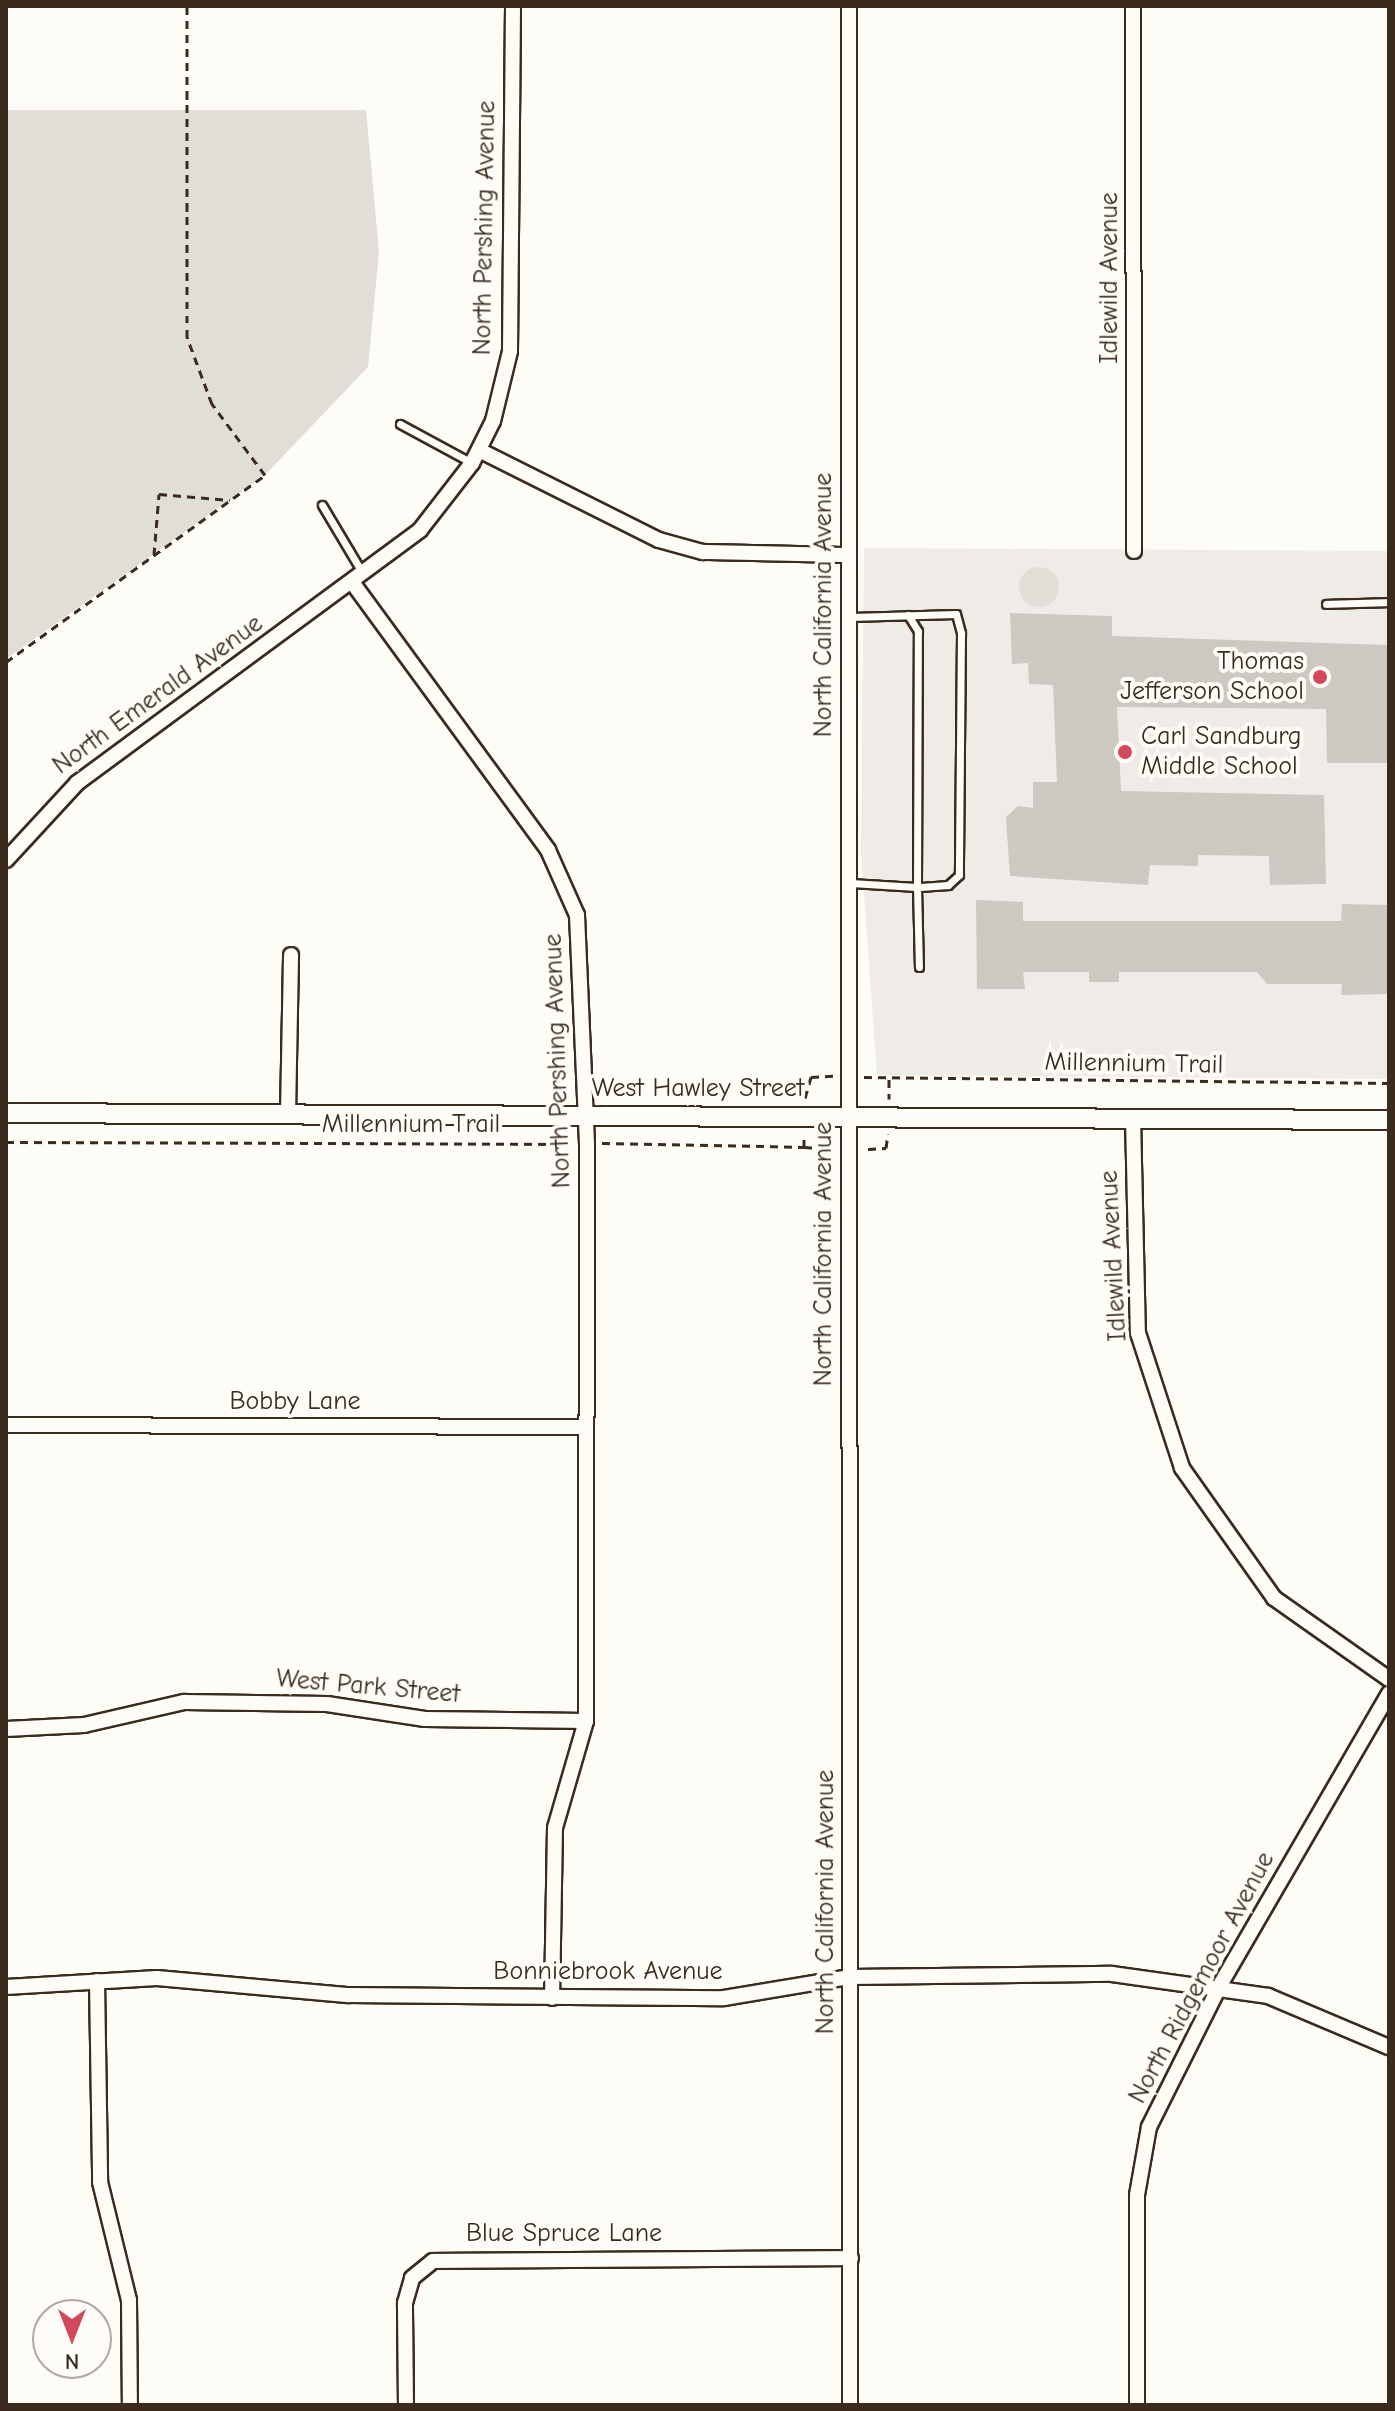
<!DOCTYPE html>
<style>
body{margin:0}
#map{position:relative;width:1395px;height:2411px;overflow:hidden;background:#fdfcf7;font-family:"Comic Neue",sans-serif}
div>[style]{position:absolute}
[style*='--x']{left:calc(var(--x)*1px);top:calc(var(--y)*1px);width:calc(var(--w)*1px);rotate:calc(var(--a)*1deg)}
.built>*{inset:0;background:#efece7}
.green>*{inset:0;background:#e1ded7}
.round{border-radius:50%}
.building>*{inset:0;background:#cdc8c2}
.path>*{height:3px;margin-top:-1.5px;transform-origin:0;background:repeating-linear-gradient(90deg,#3b2a1e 0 8px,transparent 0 14px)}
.roads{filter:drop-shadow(2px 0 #3b2a1e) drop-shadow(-2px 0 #3b2a1e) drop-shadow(0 2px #3b2a1e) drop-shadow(0 -2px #3b2a1e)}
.service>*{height:7px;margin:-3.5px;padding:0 3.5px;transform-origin:3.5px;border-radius:3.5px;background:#fdfcf7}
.minor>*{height:14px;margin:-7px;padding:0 7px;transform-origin:7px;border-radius:7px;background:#fdfcf7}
.tertiary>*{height:18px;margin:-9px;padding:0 9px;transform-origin:9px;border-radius:9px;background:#fdfcf7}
.dots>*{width:22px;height:22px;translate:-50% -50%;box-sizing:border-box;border:4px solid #fdfcf7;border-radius:50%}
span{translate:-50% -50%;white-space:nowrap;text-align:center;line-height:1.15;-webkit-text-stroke:8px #fdfcf7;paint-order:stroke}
.street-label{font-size:26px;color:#3b2a1e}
.poi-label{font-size:26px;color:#3b2a1e}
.right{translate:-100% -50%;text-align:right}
.left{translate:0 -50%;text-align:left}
.frame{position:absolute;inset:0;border:8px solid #3b2a1e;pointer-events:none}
.north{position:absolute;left:32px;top:2299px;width:80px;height:80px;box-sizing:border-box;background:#fdfcf7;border:2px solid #afa8a0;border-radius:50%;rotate:180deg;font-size:22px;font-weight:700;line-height:32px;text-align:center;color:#3b2a1e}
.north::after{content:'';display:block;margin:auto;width:28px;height:36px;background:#d1495b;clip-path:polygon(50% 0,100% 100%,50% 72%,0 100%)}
</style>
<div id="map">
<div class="built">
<div style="clip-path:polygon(864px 548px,1389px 551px,1389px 1079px,877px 1075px,861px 852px)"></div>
</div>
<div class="green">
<div style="clip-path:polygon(6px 110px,366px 110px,379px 252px,368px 367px,265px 475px,6px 659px)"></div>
<div class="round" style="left:1019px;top:567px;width:40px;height:40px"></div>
</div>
<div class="building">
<div style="clip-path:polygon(1010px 613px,1112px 616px,1112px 636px,1389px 645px,1389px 763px,1327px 763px,1326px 709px,1117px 707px,1121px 791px,1324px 795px,1326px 884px,1270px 885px,1269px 856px,1198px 855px,1198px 866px,1150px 865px,1148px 885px,1010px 876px,1006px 817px,1018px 806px,1033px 808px,1033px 782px,1057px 782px,1053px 685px,1029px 684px,1028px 663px,1012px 664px)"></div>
<div style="clip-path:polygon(976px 900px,1023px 902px,1023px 921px,1341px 921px,1342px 904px,1389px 905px,1389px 994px,1341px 995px,1342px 984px,1267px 984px,1257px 972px,1119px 972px,1119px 982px,1089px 982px,1089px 972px,1023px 972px,1025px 989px,977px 989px)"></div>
</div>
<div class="path">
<div style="--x:154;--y:555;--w:61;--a:-85.3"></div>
<div style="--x:159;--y:494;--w:71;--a:4.8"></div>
<div style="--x:6;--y:662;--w:319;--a:-35.8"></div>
<div style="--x:265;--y:475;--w:89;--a:-126.7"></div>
<div style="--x:212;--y:404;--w:72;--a:-110.5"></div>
<div style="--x:187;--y:337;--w:331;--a:-90"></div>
<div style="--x:864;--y:1077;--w:525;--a:0.65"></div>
<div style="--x:889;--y:1079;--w:20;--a:90"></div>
<div style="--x:805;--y:1098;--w:22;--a:-74"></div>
<div style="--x:811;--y:1077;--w:22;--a:-3"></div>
<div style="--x:6;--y:1142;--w:564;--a:0.2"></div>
<div style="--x:602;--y:1143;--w:202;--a:1.1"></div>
<div style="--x:804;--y:1147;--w:10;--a:-90"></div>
<div style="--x:804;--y:1147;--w:28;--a:4"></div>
<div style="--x:868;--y:1149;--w:18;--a:-3"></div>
<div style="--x:886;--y:1148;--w:14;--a:-82"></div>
</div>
<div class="roads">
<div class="service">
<div style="--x:400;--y:424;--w:82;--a:28.4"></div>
<div style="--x:322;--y:505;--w:78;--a:59.2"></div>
<div style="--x:1326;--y:604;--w:63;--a:-1.8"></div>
<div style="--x:850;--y:617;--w:106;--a:-1.6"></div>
<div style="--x:956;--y:614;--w:20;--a:75"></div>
<div style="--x:961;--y:633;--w:242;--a:90.5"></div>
<div style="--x:959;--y:875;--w:15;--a:138"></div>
<div style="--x:948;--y:885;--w:31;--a:176"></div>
<div style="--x:917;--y:887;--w:80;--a:88.6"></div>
<div style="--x:850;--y:883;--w:67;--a:3.4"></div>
<div style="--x:917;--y:887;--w:256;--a:-89.8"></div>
<div style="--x:918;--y:631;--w:19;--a:-122"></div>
</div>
<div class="minor">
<div style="--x:849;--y:6;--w:2399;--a:89.98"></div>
<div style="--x:1133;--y:6;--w:545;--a:89.89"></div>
<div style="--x:479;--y:450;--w:201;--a:26.6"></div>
<div style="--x:659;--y:540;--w:46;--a:15.3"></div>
<div style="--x:703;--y:552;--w:145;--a:1.2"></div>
<div style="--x:352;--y:582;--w:332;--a:53.8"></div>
<div style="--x:548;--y:850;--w:71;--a:66"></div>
<div style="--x:577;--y:915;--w:229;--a:87.5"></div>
<div style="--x:587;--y:1144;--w:577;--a:90.1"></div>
<div style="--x:586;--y:1721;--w:111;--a:106.2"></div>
<div style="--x:555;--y:1828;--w:170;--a:91"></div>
<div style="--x:6;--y:860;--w:105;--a:-47.3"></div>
<div style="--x:77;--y:783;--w:426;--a:-36.4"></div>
<div style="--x:420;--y:530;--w:85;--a:-52.2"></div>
<div style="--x:472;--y:463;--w:47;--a:-63.4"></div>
<div style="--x:493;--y:421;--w:72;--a:-76.3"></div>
<div style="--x:510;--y:351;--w:345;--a:-89.5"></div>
<div style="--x:288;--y:1114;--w:159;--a:-88.9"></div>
<div style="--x:1133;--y:1118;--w:215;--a:88.7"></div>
<div style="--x:1138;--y:1333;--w:142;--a:71.9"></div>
<div style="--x:1182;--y:1468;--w:159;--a:54.7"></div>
<div style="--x:1274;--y:1598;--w:141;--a:35.2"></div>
<div style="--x:6;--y:1425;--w:579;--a:0.2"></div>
<div style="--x:6;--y:1729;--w:78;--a:-2.9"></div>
<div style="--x:84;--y:1725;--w:103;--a:-13"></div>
<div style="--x:184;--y:1702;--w:143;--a:0.8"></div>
<div style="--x:327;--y:1704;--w:99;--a:8.7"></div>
<div style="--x:425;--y:1719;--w:161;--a:0.7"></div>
<div style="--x:97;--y:1981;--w:201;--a:89.1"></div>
<div style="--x:100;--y:2182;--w:122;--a:76.2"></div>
<div style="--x:129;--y:2300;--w:105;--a:89.5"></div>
<div style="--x:6;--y:1987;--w:151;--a:-3.4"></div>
<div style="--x:157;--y:1978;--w:193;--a:5.1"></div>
<div style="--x:349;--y:1995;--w:375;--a:0.5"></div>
<div style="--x:724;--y:1998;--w:128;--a:-9.5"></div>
<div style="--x:850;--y:1977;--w:262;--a:-0.7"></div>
<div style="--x:1112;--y:1974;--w:158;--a:8"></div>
<div style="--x:1268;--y:1996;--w:131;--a:22.9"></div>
<div style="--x:406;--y:2405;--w:102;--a:-90.6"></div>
<div style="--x:405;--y:2303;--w:26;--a:-74"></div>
<div style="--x:412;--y:2278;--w:27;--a:-39"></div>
<div style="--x:433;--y:2261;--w:418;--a:-0.4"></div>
<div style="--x:1137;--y:2405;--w:210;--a:-90"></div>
<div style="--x:1137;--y:2195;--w:69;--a:-80"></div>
<div style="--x:1149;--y:2127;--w:159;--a:-63.4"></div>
<div style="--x:1220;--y:1985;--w:337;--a:-59.9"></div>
</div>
<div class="tertiary">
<div style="--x:6;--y:1113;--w:1383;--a:0.29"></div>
</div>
</div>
<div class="dots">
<div style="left:1320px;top:677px;background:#d1495b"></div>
<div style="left:1125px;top:752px;background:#d1495b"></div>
</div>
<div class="street-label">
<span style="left:485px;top:228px;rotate:-89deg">North Pershing Avenue</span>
<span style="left:1110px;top:278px;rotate:-90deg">Idlewild Avenue</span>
<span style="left:824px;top:605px;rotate:-90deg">North California Avenue</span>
<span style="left:158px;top:695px;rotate:-36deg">North Emerald Avenue</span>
<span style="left:558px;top:1061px;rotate:-92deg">North Pershing Avenue</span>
<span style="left:1134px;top:1064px;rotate:1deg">Millennium Trail</span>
<span style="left:698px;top:1089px">West Hawley Street</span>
<span style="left:411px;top:1125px">Millennium Trail</span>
<span style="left:824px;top:1254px;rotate:-90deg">North California Avenue</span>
<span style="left:1114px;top:1256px;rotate:-93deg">Idlewild Avenue</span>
<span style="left:295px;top:1402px">Bobby Lane</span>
<span style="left:368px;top:1687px;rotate:5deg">West Park Street</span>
<span style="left:826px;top:1902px;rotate:-90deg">North California Avenue</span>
<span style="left:608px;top:1972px">Bonniebrook Avenue</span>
<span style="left:1202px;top:1978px;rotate:-62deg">North Ridgemoor Avenue</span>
<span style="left:564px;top:2234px">Blue Spruce Lane</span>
</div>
<div class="poi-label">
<span class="right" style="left:1304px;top:677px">Thomas<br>Jefferson School</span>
<span class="left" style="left:1141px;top:752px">Carl Sandburg<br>Middle School</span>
</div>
<div class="frame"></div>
<div class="north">N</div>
</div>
